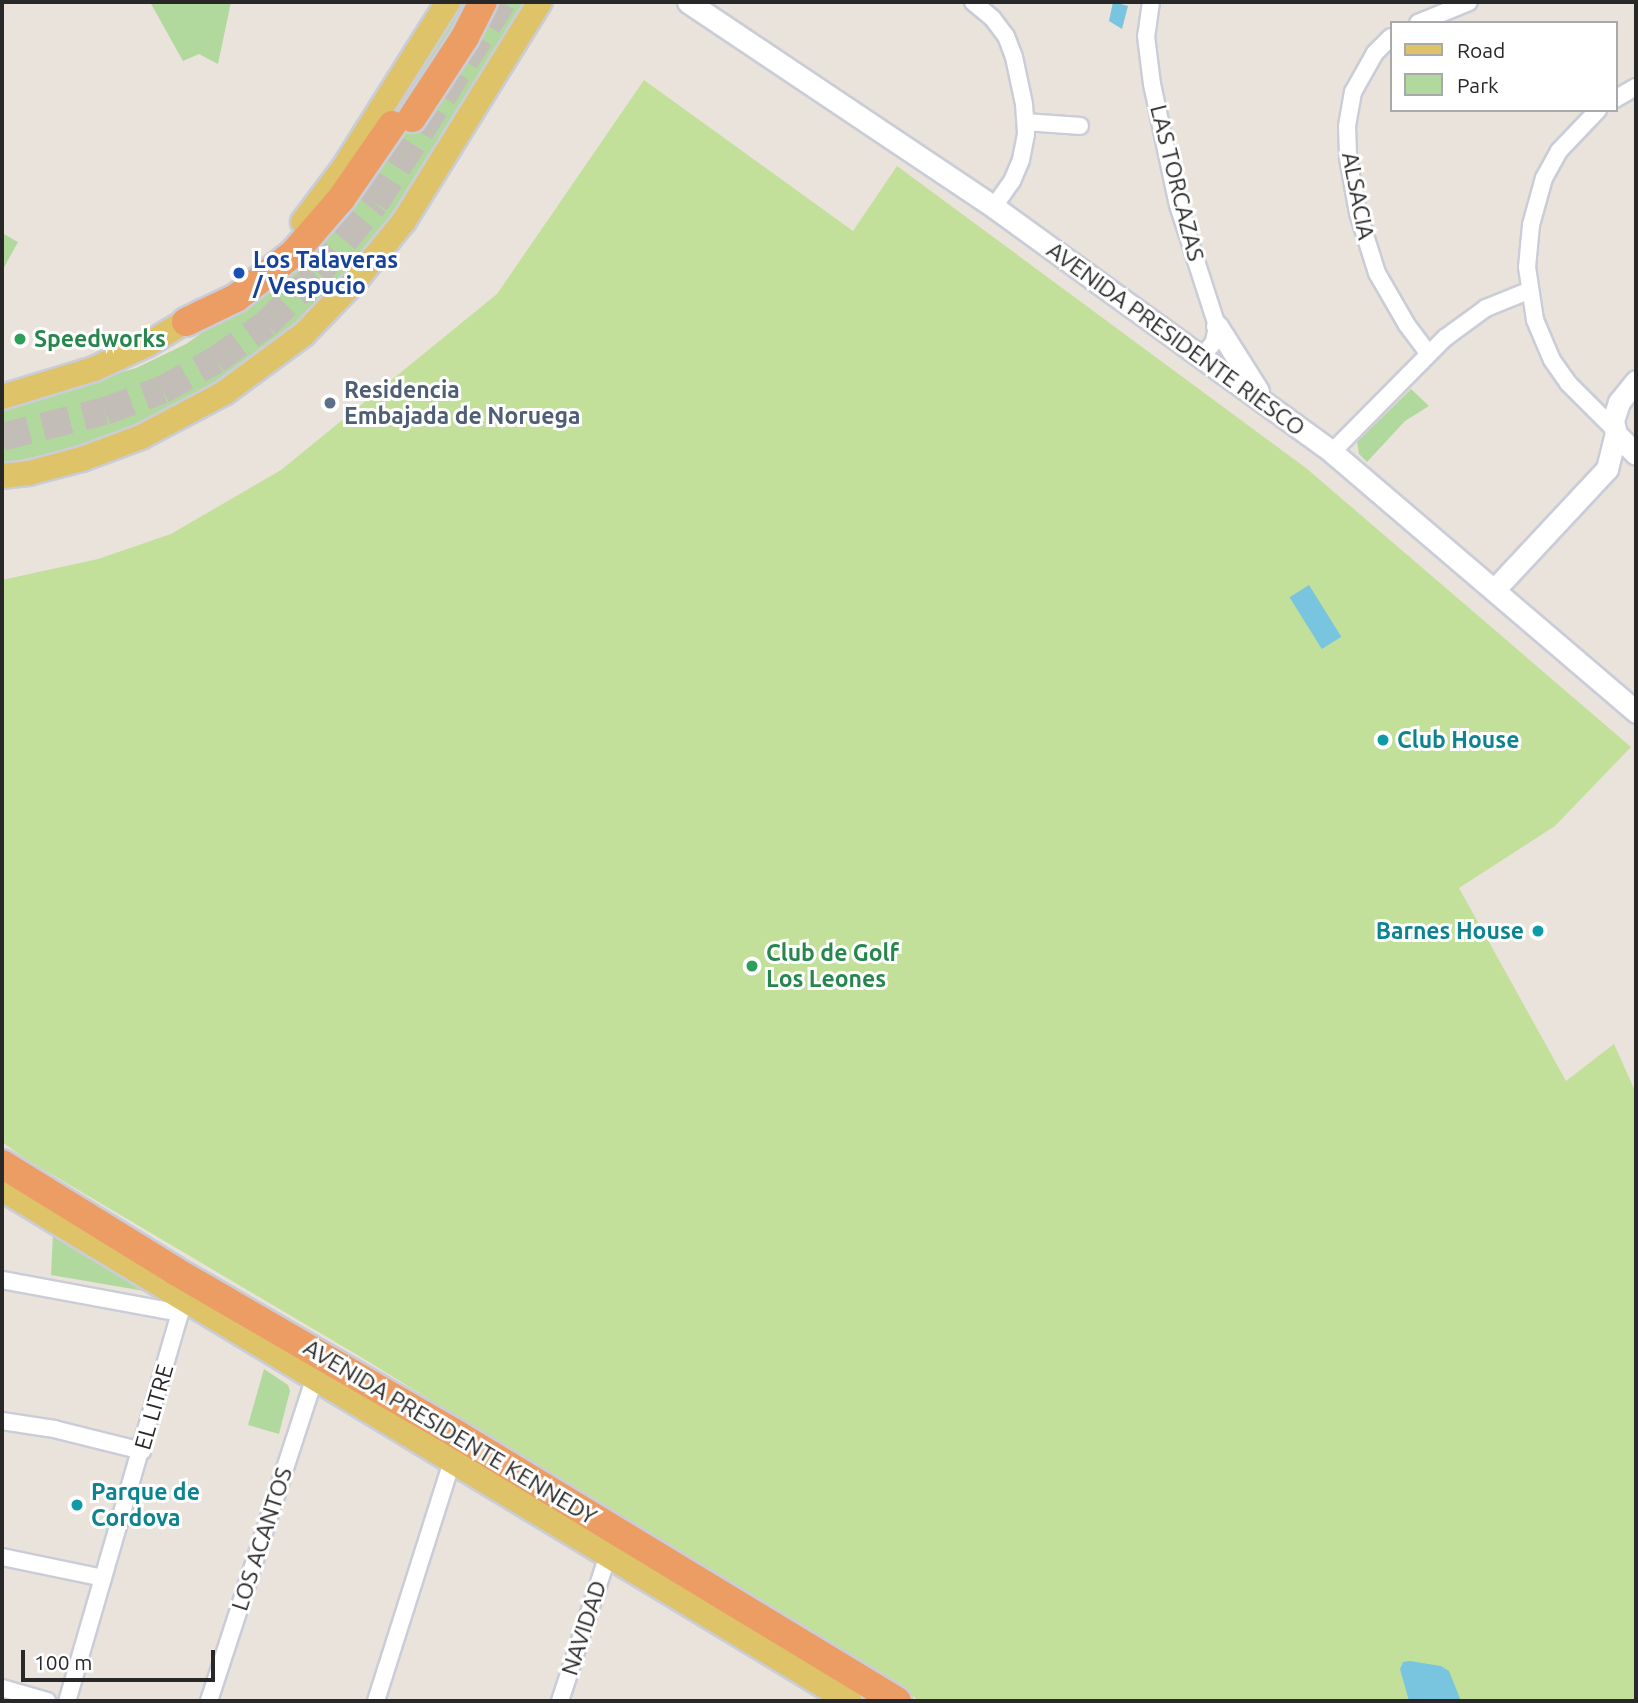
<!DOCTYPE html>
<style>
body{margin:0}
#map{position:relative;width:1638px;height:1703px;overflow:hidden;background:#e9e3db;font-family:Ubuntu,sans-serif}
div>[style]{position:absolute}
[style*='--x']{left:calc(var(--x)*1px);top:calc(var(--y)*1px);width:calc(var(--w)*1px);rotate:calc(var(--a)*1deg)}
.green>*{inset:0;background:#b2d99d}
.pitch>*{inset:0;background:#c3e09a}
.water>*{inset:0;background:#79c5e0;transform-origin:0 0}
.highway-tunnel>*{height:28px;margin-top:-14px;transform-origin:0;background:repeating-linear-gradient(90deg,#c2beb7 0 28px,transparent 0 42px)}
.roads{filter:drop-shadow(2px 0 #cacdd8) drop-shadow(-2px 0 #cacdd8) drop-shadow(0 2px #cacdd8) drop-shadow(0 -2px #cacdd8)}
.street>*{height:16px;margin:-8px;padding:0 8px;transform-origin:8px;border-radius:8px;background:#fff}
.secondary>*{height:21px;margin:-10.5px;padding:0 10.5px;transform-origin:10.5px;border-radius:10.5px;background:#fff}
.primary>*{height:24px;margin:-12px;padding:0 12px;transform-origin:12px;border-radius:12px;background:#dfc369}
.highway>*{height:28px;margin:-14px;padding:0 14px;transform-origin:14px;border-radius:14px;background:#eb9d64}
.dots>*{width:19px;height:19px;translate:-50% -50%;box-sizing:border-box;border:4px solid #fff;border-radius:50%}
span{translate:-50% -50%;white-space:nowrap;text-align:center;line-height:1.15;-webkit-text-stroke:6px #fff;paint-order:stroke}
.street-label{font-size:23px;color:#282828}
.transit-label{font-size:23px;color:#164399;font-weight:700}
.left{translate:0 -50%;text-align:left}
.leisure-label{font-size:23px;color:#27864d;font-weight:700}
.service-label{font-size:23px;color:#4e5e75;font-weight:700}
.culture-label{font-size:23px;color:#0d838f;font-weight:700}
.right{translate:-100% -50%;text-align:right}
.frame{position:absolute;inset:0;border:4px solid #282828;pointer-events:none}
.legend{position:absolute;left:1390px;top:21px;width:228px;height:91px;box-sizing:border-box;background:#fff;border:2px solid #a9a9a9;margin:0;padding:9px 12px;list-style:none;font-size:21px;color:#282828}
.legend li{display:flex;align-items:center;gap:14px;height:35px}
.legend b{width:35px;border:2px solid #a9a9a9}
.scale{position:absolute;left:21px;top:1650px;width:194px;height:32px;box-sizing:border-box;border:4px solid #282828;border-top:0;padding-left:9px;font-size:21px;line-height:24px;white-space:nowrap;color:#282828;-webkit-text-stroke:5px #fff;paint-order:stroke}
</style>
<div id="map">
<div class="green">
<div style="clip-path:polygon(150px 2px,231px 2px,218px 64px,199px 54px,183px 61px)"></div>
<div style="clip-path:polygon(458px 2px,526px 2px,410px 196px,357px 268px,262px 359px,155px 420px,70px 449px,2px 464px,2px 406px,136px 368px,186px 344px,250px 299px,384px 118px)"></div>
<div style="clip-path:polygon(2px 233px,18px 242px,2px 271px)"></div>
<div style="clip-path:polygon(1411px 389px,1429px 406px,1405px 421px,1367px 462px,1359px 454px,1357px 442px)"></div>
<div style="clip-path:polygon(53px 1233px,156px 1293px,51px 1275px)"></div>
<div style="clip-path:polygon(264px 1369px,288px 1385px,290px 1391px,279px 1434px,248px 1425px)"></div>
</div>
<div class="pitch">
<div style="clip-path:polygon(644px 80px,853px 231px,897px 166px,1306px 468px,1631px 747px,1555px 826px,1459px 888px,1566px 1081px,1614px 1044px,1636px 1093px,1636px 1701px,920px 1701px,364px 1359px,24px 1158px,2px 1142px,2px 580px,98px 559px,171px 534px,281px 470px,497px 294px)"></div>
</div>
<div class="water">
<div style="clip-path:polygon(1113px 2px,1128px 6px,1122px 29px,1109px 21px)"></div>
<div style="left:1309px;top:585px;width:61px;height:23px;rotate:58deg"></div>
<div style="clip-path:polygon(1410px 1661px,1441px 1666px,1449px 1671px,1461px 1701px,1409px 1701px,1400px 1669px,1403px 1662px)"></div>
</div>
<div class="highway-tunnel">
<div style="--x:2;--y:437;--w:106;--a:-14.2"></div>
<div style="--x:105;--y:411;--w:61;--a:-20.2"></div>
<div style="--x:162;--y:390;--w:62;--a:-29.1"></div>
<div style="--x:216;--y:360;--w:62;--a:-35.8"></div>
<div style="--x:266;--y:324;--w:73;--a:-44.4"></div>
<div style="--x:318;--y:273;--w:90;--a:-50.8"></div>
<div style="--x:375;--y:203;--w:238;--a:-57.7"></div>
</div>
<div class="roads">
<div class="street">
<div style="--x:973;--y:2;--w:26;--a:40"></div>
<div style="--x:993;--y:19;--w:21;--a:53"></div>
<div style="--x:1006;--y:36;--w:22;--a:69"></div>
<div style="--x:1014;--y:57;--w:48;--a:78"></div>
<div style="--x:1024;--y:104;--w:30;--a:86"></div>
<div style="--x:1026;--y:134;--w:26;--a:101"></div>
<div style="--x:1021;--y:160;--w:23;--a:113"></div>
<div style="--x:1012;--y:181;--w:32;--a:125"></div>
<div style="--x:1151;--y:2;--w:34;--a:98"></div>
<div style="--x:1146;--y:36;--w:48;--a:82.9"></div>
<div style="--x:1152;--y:84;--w:124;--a:77.9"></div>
<div style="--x:1178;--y:205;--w:127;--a:72.1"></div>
<div style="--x:1217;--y:326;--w:16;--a:101"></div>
<div style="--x:1214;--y:342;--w:21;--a:129"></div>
<div style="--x:1418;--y:23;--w:55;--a:-22.4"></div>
<div style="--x:1391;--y:37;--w:23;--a:135"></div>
<div style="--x:1375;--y:53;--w:45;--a:119.4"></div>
<div style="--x:1353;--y:92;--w:35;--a:100"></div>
<div style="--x:1347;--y:126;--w:32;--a:88"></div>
<div style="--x:1348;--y:158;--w:56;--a:79.7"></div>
<div style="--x:1358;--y:213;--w:63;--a:72.4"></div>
<div style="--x:1377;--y:273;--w:60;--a:60"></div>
<div style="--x:1407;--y:325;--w:35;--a:53"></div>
<div style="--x:1615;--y:99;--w:24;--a:-30"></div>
<div style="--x:1598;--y:110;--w:57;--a:133.6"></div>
<div style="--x:1559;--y:151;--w:31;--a:119"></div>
<div style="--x:1544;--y:178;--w:49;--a:105.5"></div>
<div style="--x:1531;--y:225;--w:42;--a:95.4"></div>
<div style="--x:1527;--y:267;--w:54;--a:81.4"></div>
<div style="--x:1535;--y:320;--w:43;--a:67"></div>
<div style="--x:1552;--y:360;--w:28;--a:55"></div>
<div style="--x:1568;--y:383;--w:65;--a:45"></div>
<div style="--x:1026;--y:122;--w:54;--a:4.2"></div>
<div style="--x:1332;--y:452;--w:161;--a:-45.3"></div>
<div style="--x:1445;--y:338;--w:51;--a:-36.2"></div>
<div style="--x:1486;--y:308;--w:45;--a:-22"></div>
<div style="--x:2;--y:1280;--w:181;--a:10.5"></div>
<div style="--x:180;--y:1313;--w:404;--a:106.2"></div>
<div style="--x:2;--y:1421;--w:53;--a:8.7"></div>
<div style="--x:54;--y:1429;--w:91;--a:14"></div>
<div style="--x:2;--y:1557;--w:103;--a:11.7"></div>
<div style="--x:2;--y:1688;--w:47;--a:16.1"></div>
<div style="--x:209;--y:1701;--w:341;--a:-71.9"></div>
<div style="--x:376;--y:1701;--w:252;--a:-72.4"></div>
<div style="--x:560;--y:1701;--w:154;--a:-71.8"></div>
</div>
<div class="secondary">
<div style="--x:688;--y:2;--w:368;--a:33.8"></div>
<div style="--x:994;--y:207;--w:417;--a:35.9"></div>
<div style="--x:1332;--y:452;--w:400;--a:40.5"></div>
<div style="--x:1217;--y:326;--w:77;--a:57.8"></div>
<div style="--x:1636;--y:381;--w:27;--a:129"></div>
<div style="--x:1619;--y:402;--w:20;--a:108"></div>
<div style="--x:1613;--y:421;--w:13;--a:77"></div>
<div style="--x:1616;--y:434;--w:28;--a:45"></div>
<div style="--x:1494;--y:590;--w:166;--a:-47"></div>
<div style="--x:1607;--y:469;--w:36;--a:-76"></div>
</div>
<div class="primary">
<div style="--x:303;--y:222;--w:66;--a:-53"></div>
<div style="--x:343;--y:169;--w:197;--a:-57.8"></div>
<div style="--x:2;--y:397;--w:96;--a:-16.9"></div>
<div style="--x:94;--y:369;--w:60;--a:-24.8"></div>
<div style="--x:148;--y:344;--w:64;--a:-31"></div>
<div style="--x:2;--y:476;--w:27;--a:-6"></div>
<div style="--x:29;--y:473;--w:55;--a:-14.8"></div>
<div style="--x:82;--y:459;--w:63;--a:-20.4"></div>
<div style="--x:141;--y:437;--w:94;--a:-27.9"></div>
<div style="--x:224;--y:393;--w:99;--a:-36.4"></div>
<div style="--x:304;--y:334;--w:75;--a:-46.1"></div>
<div style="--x:356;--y:280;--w:76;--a:-50.9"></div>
<div style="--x:404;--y:221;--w:258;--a:-58.2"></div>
<div style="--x:2;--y:1189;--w:990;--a:31.15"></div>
</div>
<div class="highway">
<div style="--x:412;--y:118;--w:97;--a:-56.8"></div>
<div style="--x:465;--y:37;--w:39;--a:-63"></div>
<div style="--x:186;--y:322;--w:55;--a:-25.6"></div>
<div style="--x:236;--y:298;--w:73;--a:-37.8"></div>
<div style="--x:294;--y:253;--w:72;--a:-49"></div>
<div style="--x:341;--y:199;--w:90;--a:-55.4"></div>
<div style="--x:2;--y:1164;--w:203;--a:31.7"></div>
<div style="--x:175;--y:1271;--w:321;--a:30.1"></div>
<div style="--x:453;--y:1432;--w:519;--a:31.21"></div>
</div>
</div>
<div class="dots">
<div style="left:239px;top:273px;background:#1a4fb4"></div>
<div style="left:20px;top:339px;background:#2e9e5b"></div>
<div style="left:330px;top:403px;background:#5c6f8a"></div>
<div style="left:1383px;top:740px;background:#0f9aa8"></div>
<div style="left:1538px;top:931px;background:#0f9aa8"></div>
<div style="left:752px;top:966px;background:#2e9e5b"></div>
<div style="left:77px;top:1505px;background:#0f9aa8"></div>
</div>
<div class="street-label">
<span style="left:1177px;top:183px;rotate:76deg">LAS TORCAZAS</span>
<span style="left:1358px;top:196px;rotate:79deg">ALSACIA</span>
<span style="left:1176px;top:339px;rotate:36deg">AVENIDA PRESIDENTE RIESCO</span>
<span style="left:154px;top:1407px;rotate:-74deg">EL LITRE</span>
<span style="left:450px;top:1432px;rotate:31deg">AVENIDA PRESIDENTE KENNEDY</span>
<span style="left:262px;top:1539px;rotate:-72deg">LOS ACANTOS</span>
<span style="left:584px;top:1628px;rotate:-72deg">NAVIDAD</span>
</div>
<div class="transit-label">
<span class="left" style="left:253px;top:273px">Los Talaveras<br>/ Vespucio</span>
</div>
<div class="leisure-label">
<span class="left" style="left:34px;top:339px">Speedworks</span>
<span class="left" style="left:766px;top:966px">Club de Golf<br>Los Leones</span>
</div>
<div class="service-label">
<span class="left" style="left:344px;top:403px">Residencia<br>Embajada de Noruega</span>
</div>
<div class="culture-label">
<span class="left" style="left:1397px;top:740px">Club House</span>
<span class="right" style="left:1524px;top:931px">Barnes House</span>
<span class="left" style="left:91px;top:1505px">Parque de<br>Cordova</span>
</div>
<div class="frame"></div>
<ul class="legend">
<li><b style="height:9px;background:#dfc369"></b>Road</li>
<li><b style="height:19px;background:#b2d99d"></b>Park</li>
</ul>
<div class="scale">100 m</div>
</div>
